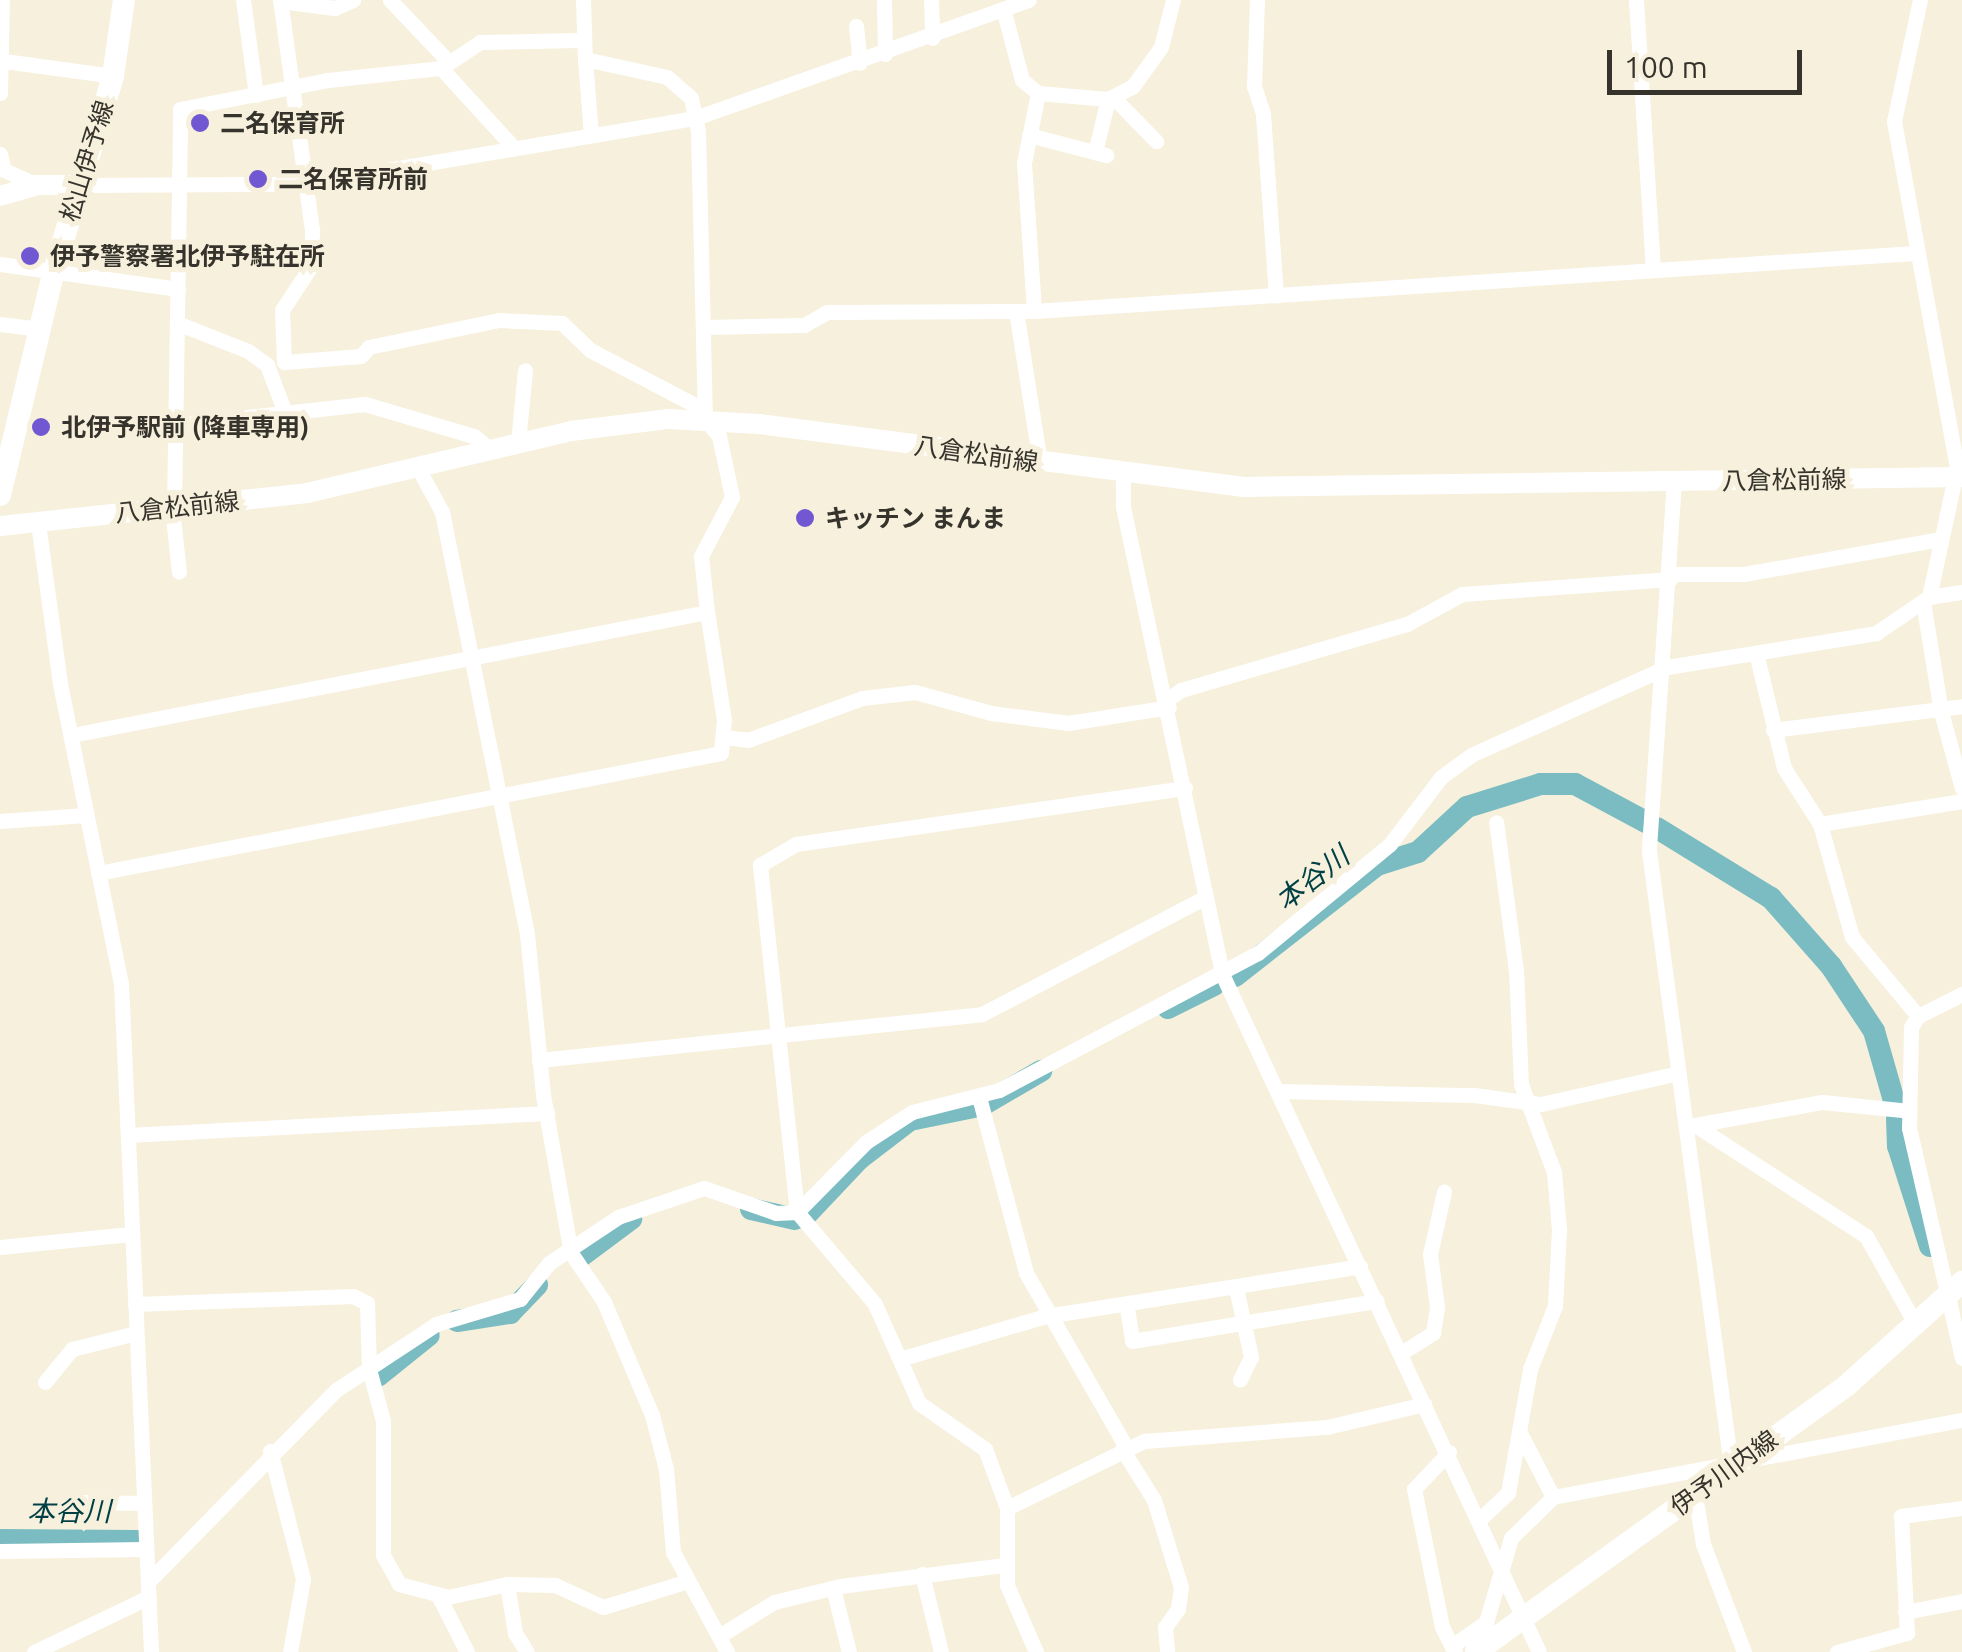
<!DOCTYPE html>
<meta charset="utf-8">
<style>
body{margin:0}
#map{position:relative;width:1962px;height:1652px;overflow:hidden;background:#f6f0dd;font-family:Ubuntu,"Noto Sans JP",sans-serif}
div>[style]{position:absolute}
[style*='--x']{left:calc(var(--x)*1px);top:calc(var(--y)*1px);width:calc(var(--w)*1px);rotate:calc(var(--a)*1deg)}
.river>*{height:22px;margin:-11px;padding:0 11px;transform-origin:11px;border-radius:11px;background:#7abcc1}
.minor>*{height:15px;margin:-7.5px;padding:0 7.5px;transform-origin:7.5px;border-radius:7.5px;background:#fff}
.secondary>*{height:20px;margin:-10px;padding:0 10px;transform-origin:10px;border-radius:10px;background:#fff}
.primary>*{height:22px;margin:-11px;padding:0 11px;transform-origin:11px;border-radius:11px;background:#fff}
.dots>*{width:28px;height:28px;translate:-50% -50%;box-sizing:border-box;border:5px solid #f6f0dd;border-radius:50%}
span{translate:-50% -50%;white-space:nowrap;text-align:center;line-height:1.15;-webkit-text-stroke:10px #f6f0dd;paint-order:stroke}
.poi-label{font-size:25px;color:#35332b;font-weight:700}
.left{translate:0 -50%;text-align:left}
.street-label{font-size:25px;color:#35332b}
.water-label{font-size:28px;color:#003f43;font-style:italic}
.scale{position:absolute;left:1607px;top:50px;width:195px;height:45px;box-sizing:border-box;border:5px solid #35332b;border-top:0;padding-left:12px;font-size:30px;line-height:35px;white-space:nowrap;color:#35332b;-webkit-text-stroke:8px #f6f0dd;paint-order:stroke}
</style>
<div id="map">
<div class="river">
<div style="--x:1657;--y:828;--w:134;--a:31.6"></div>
<div style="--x:1771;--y:898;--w:91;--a:48.6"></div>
<div style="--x:1831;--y:966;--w:78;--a:56.5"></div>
<div style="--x:1874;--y:1031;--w:76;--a:74"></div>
<div style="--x:1235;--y:976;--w:180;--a:-38"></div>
<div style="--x:1377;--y:865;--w:43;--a:-17.6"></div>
<div style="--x:1418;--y:852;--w:67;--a:-42.6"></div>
<div style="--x:1467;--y:807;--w:77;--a:-17.3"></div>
<div style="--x:1541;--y:784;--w:34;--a:0"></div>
<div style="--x:1575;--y:784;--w:81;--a:28.2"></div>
<div style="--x:1168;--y:1008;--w:51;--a:-26.6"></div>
<div style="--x:986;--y:1103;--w:64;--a:-30.2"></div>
<div style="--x:1897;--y:1118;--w:28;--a:88"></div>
<div style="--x:1898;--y:1146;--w:105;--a:72.3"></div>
<div style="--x:751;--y:1209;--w:45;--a:12.8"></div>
<div style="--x:808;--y:1213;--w:74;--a:-46.6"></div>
<div style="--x:859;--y:1159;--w:64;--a:-37.4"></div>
<div style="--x:910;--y:1120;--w:65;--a:-11.5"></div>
<div style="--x:580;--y:1257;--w:64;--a:-36.7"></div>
<div style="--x:457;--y:1321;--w:54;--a:-8.6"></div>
<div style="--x:510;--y:1313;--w:39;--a:-46"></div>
<div style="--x:378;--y:1376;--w:65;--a:-38.8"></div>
<div style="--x:0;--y:1540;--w:137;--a:0.4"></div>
</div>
<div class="minor">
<div style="--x:243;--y:0;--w:96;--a:82.2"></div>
<div style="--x:390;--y:0;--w:83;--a:46.5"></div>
<div style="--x:583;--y:0;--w:59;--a:88.1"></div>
<div style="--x:585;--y:59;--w:84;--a:12.4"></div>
<div style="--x:667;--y:77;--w:32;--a:41"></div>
<div style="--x:691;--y:98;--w:35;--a:78"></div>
<div style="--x:698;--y:132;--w:287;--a:88.6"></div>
<div style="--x:884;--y:0;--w:54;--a:88.9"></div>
<div style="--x:931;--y:0;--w:38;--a:88"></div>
<div style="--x:1257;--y:0;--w:86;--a:92"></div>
<div style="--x:1254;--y:86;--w:29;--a:72"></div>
<div style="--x:1263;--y:114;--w:182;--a:85.9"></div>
<div style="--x:1636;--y:0;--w:270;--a:86.4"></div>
<div style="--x:280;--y:1;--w:55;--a:7.3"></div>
<div style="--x:335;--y:8;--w:20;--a:-24"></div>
<div style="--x:1004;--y:12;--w:70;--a:75.2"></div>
<div style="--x:1022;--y:80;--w:21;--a:39"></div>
<div style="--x:1038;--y:93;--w:71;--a:101.3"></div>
<div style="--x:1024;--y:163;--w:148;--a:86.1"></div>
<div style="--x:856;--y:26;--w:37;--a:84"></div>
<div style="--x:585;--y:59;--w:76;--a:85.5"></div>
<div style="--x:4;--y:61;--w:110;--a:7.8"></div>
<div style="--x:441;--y:68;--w:108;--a:47.6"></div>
<div style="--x:0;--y:93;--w:93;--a:-88.8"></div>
<div style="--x:1038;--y:93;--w:70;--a:4.9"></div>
<div style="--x:1108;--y:99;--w:28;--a:-27"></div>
<div style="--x:1133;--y:86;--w:48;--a:-54.3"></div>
<div style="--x:1161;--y:47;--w:49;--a:-75.7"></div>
<div style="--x:1113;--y:97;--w:62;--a:45.7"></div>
<div style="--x:1029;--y:135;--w:80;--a:14.6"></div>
<div style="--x:1095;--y:152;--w:55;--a:-76.2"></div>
<div style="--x:0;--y:154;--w:16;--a:76"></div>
<div style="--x:4;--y:170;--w:37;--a:24"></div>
<div style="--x:79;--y:185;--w:225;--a:-0.3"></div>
<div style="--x:304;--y:184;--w:397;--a:-9.6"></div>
<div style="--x:695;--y:118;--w:354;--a:-19.5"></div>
<div style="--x:0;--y:264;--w:180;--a:8"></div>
<div style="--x:1016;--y:311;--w:154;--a:81"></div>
<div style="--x:177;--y:323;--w:76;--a:21.5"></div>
<div style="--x:248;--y:351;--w:24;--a:36"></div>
<div style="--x:267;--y:365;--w:48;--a:69.3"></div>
<div style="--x:0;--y:324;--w:39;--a:7"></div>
<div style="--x:706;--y:327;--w:98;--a:-1.2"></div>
<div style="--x:804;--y:325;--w:26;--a:-29"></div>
<div style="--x:827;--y:312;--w:207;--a:-0.3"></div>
<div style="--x:1034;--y:311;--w:883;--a:-3.77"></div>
<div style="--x:174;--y:425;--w:192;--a:-6.3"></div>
<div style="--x:365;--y:404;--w:114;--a:16.4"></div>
<div style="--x:474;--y:436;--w:21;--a:39"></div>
<div style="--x:518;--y:442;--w:72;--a:-84.4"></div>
<div style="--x:418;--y:468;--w:50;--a:61.4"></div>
<div style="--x:442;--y:512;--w:430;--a:78.6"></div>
<div style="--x:527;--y:934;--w:162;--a:84.3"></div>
<div style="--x:543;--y:1095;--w:160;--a:80"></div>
<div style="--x:571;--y:1253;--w:59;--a:56"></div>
<div style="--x:604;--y:1302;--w:123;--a:67"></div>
<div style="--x:652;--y:1415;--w:56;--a:75.5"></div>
<div style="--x:666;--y:1469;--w:83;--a:85.2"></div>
<div style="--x:673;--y:1552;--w:114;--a:61.6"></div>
<div style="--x:1123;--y:476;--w:31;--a:90"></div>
<div style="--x:1123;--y:507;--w:477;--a:78"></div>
<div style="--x:1222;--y:974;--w:748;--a:64.94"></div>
<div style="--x:1674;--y:481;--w:371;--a:93.9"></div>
<div style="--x:1649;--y:851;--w:613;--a:82.41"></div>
<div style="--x:1730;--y:1459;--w:8;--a:45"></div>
<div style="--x:172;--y:508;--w:64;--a:83.8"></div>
<div style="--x:174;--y:508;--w:399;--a:-89.1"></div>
<div style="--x:180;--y:109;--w:151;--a:-11.1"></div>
<div style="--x:328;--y:80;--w:114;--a:-6.1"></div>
<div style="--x:441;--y:68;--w:47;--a:-33.7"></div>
<div style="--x:480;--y:42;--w:99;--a:-1.2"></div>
<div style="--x:38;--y:523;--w:162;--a:82.2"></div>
<div style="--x:60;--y:684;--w:305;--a:78.5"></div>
<div style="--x:121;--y:983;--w:670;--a:87.43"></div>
<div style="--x:1671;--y:574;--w:73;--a:0"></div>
<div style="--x:1744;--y:574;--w:200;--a:-10.1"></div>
<div style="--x:1929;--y:597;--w:33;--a:-9"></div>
<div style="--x:1923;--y:602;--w:111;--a:80.7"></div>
<div style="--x:1941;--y:712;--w:79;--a:74.6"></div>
<div style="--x:1756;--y:653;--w:118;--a:76.3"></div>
<div style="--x:1784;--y:768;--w:67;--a:57.3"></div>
<div style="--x:1167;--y:700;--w:17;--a:-36"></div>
<div style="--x:1181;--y:690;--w:235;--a:-16.3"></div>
<div style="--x:1407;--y:624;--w:63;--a:-28.6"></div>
<div style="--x:1462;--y:594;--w:209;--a:-4.1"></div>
<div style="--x:1773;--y:730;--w:191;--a:-7.2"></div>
<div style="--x:72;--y:735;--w:647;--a:-10.96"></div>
<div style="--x:707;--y:612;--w:56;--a:-96.1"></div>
<div style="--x:701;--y:556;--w:67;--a:-62.3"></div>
<div style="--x:732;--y:497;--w:62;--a:-102"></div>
<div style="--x:719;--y:436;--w:43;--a:-130.3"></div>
<div style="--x:691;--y:403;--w:114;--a:-152.3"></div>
<div style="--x:590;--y:350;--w:39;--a:-136"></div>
<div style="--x:562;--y:323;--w:63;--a:-177.3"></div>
<div style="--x:499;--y:320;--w:133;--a:168.3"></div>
<div style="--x:369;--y:347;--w:12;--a:132"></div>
<div style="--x:361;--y:356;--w:77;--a:175.5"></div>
<div style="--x:284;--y:362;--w:52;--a:-92.2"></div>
<div style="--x:282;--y:310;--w:53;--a:-56.6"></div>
<div style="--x:311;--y:266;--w:36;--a:-88"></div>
<div style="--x:312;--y:230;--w:232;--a:-97.9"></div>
<div style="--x:725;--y:737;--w:23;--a:7"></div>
<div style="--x:748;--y:740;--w:121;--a:-20.2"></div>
<div style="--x:862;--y:698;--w:53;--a:-6.5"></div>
<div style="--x:915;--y:692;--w:79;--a:15.4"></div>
<div style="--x:991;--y:713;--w:78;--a:7.4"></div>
<div style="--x:1068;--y:723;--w:102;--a:-9"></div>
<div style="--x:0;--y:821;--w:86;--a:-4"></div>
<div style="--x:98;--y:873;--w:634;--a:-10.9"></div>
<div style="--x:721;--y:753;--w:33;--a:-85"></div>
<div style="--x:724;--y:720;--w:109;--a:-98.9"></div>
<div style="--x:1962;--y:994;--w:49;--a:153.4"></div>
<div style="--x:1918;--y:1016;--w:13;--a:122"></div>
<div style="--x:1911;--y:1027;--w:101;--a:91.1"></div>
<div style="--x:1909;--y:1128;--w:236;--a:77"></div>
<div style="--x:1918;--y:1016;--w:103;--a:-129.9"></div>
<div style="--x:1852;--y:937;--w:117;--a:-105.8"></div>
<div style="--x:1820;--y:824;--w:144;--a:-9.2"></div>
<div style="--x:539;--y:1060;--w:445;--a:-5.9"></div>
<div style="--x:982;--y:1014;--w:250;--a:-27.6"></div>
<div style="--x:1277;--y:1091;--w:197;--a:1.2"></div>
<div style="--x:1474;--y:1095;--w:68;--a:7.7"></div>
<div style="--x:1541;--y:1104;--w:141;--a:-12.7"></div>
<div style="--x:979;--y:1097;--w:182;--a:75"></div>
<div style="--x:1026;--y:1273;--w:201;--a:60.1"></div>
<div style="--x:1695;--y:1125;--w:204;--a:33"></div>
<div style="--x:1866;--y:1236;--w:102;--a:60.7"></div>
<div style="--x:1695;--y:1125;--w:129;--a:-10.3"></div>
<div style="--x:1822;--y:1102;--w:88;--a:5.8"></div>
<div style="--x:128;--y:1135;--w:420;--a:-3"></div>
<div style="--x:0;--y:1247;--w:131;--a:-5.7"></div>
<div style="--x:1236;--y:1288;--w:71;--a:77.7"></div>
<div style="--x:1251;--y:1357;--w:25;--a:116"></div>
<div style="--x:135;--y:1304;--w:218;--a:-2.1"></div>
<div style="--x:353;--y:1296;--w:16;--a:27"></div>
<div style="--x:367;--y:1303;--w:66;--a:88.3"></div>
<div style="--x:369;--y:1369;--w:54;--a:74.9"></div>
<div style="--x:383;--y:1421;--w:134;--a:90"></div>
<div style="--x:383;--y:1555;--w:33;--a:61"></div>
<div style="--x:399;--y:1584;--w:51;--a:14.9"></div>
<div style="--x:448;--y:1597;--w:60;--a:-12.4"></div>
<div style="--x:507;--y:1584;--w:48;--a:1.2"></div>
<div style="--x:555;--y:1585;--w:53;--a:24.6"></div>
<div style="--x:603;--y:1607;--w:86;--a:-17"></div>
<div style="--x:1127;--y:1308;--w:33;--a:81"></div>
<div style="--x:1132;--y:1341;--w:248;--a:-9.3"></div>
<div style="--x:1401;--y:1353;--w:38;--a:-32"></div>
<div style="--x:1433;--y:1333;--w:26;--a:-81"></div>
<div style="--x:1437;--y:1307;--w:53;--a:-97.5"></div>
<div style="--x:1430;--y:1254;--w:64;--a:-77.3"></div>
<div style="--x:903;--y:1358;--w:149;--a:-16.4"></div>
<div style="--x:1046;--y:1316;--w:318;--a:-9"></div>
<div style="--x:45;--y:1382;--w:43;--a:-50.7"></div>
<div style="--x:72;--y:1349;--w:66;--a:-14"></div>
<div style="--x:1519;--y:1431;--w:74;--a:62.7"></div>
<div style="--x:1122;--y:1449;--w:60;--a:57.9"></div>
<div style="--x:1154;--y:1500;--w:91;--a:72.8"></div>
<div style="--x:1181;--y:1587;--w:22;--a:98"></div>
<div style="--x:1178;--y:1609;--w:22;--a:126"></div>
<div style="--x:1165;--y:1627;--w:25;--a:85"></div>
<div style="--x:270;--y:1451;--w:132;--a:75.5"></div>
<div style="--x:303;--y:1579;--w:74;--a:100.1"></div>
<div style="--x:1449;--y:1452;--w:51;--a:133.4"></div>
<div style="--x:1414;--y:1489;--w:141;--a:78.5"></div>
<div style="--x:1442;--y:1627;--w:28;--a:63"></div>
<div style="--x:1695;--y:1495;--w:50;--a:80.7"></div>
<div style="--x:1703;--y:1544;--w:116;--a:69.2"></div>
<div style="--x:83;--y:1502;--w:61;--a:0.9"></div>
<div style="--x:1007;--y:1508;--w:153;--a:-26.1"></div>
<div style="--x:1144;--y:1441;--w:184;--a:-4.4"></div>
<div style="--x:1327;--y:1427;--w:100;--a:-13.3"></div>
<div style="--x:1480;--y:1519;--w:38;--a:-43"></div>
<div style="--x:1508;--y:1493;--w:126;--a:-79.9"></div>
<div style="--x:1530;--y:1369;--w:68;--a:-68.4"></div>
<div style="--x:1555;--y:1306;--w:76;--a:-87"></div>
<div style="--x:1559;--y:1230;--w:58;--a:-94.9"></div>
<div style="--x:1554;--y:1172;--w:94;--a:-110.6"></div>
<div style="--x:1521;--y:1084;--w:113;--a:-92.5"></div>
<div style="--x:1516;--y:971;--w:150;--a:-97.6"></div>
<div style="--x:0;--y:1551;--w:145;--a:-0.8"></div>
<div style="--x:922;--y:1574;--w:80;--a:76.3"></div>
<div style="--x:148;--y:1582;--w:269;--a:-45.6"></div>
<div style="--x:336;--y:1390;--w:120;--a:-33.4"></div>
<div style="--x:436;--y:1324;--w:88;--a:-16.6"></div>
<div style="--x:520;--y:1299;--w:46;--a:-51.1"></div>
<div style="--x:549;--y:1263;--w:83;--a:-33.7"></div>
<div style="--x:618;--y:1217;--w:91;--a:-18.6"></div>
<div style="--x:704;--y:1188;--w:76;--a:19.1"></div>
<div style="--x:776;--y:1213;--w:21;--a:-3"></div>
<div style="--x:797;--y:1212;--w:98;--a:-45.4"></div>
<div style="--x:866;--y:1142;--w:55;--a:-33.1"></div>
<div style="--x:912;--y:1112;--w:90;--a:-14.2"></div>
<div style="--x:999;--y:1090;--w:293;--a:-27.9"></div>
<div style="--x:1258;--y:953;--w:171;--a:-39.5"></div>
<div style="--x:1390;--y:844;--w:84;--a:-52.7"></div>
<div style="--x:1441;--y:777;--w:37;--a:-36"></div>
<div style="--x:1471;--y:755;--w:215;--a:-24.2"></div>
<div style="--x:1667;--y:667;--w:212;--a:-9.2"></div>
<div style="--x:1876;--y:633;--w:64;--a:-34.2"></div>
<div style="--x:1929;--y:597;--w:132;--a:-77.8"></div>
<div style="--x:1957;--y:468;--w:353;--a:-100.3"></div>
<div style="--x:1894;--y:121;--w:124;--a:-77.9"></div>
<div style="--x:507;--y:1584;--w:50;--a:80.7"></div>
<div style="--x:515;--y:1633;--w:22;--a:58"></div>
<div style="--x:833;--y:1588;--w:66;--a:76"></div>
<div style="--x:439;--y:1597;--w:62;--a:63"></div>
<div style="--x:1905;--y:1612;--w:58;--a:-10.9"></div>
<div style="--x:719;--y:1636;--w:65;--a:-31.7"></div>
<div style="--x:774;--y:1602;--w:68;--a:-13.6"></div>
<div style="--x:840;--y:1586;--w:166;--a:-7.3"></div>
<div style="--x:1452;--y:1646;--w:42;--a:-35.2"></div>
<div style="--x:1486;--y:1622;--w:88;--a:-73.4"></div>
<div style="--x:1511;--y:1538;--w:59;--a:-44.3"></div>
<div style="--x:1553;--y:1497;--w:416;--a:-10.7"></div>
<div style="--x:34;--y:1652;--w:127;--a:-25.6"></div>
<div style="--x:1036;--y:1652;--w:73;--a:-113.4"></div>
<div style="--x:1007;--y:1585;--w:77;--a:-90"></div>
<div style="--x:1007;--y:1508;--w:63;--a:-110.4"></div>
<div style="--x:985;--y:1449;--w:80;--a:-145.1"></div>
<div style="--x:919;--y:1403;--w:108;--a:-114"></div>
<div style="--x:875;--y:1304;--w:121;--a:-130.3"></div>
<div style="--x:797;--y:1212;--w:349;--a:-96.1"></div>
<div style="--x:760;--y:865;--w:42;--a:-30.3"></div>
<div style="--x:796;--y:844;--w:393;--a:-8.2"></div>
<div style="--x:1837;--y:1652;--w:73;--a:-15.2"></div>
<div style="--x:1907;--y:1633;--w:117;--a:-92.9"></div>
<div style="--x:1901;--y:1516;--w:62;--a:-7.5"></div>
</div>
<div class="secondary">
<div style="--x:0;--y:196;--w:40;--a:-16"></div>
<div style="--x:38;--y:185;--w:41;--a:0"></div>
<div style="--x:0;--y:526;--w:309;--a:-6.1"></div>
<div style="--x:307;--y:493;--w:271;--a:-13.2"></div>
<div style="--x:571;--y:431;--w:99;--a:-7"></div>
<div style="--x:669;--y:419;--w:90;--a:3.2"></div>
<div style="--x:759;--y:424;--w:487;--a:7.4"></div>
<div style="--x:1242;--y:487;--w:720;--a:-0.8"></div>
</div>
<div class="primary">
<div style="--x:0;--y:495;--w:227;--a:-76.5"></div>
<div style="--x:53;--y:274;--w:207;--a:-73.1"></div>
<div style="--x:113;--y:76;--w:77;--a:-81.8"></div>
<div style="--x:1476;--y:1652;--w:456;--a:-35.7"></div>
<div style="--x:1846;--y:1386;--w:156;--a:-41.9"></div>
</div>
<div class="dots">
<div style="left:200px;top:123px;background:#7157d1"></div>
<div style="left:258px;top:179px;background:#7157d1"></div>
<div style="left:30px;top:256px;background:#7157d1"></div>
<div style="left:41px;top:427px;background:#7157d1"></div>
<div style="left:805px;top:518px;background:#7157d1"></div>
</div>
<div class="poi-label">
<span class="left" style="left:220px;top:123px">二名保育所</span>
<span class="left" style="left:278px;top:179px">二名保育所前</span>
<span class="left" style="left:50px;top:256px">伊予警察署北伊予駐在所</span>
<span class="left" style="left:61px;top:427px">北伊予駅前 (降車専用)</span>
<span class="left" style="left:825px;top:518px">キッチン まんま</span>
</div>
<div class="street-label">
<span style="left:87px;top:161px;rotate:-73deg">松山伊予線</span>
<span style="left:976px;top:454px;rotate:8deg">八倉松前線</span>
<span style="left:1784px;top:480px;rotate:-1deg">八倉松前線</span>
<span style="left:177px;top:507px;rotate:-6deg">八倉松前線</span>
<span style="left:1724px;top:1473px;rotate:-36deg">伊予川内線</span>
</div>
<div class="water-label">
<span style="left:1312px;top:878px;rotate:-38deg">本谷川</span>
<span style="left:69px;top:1511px">本谷川</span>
</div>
<div class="scale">100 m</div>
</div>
